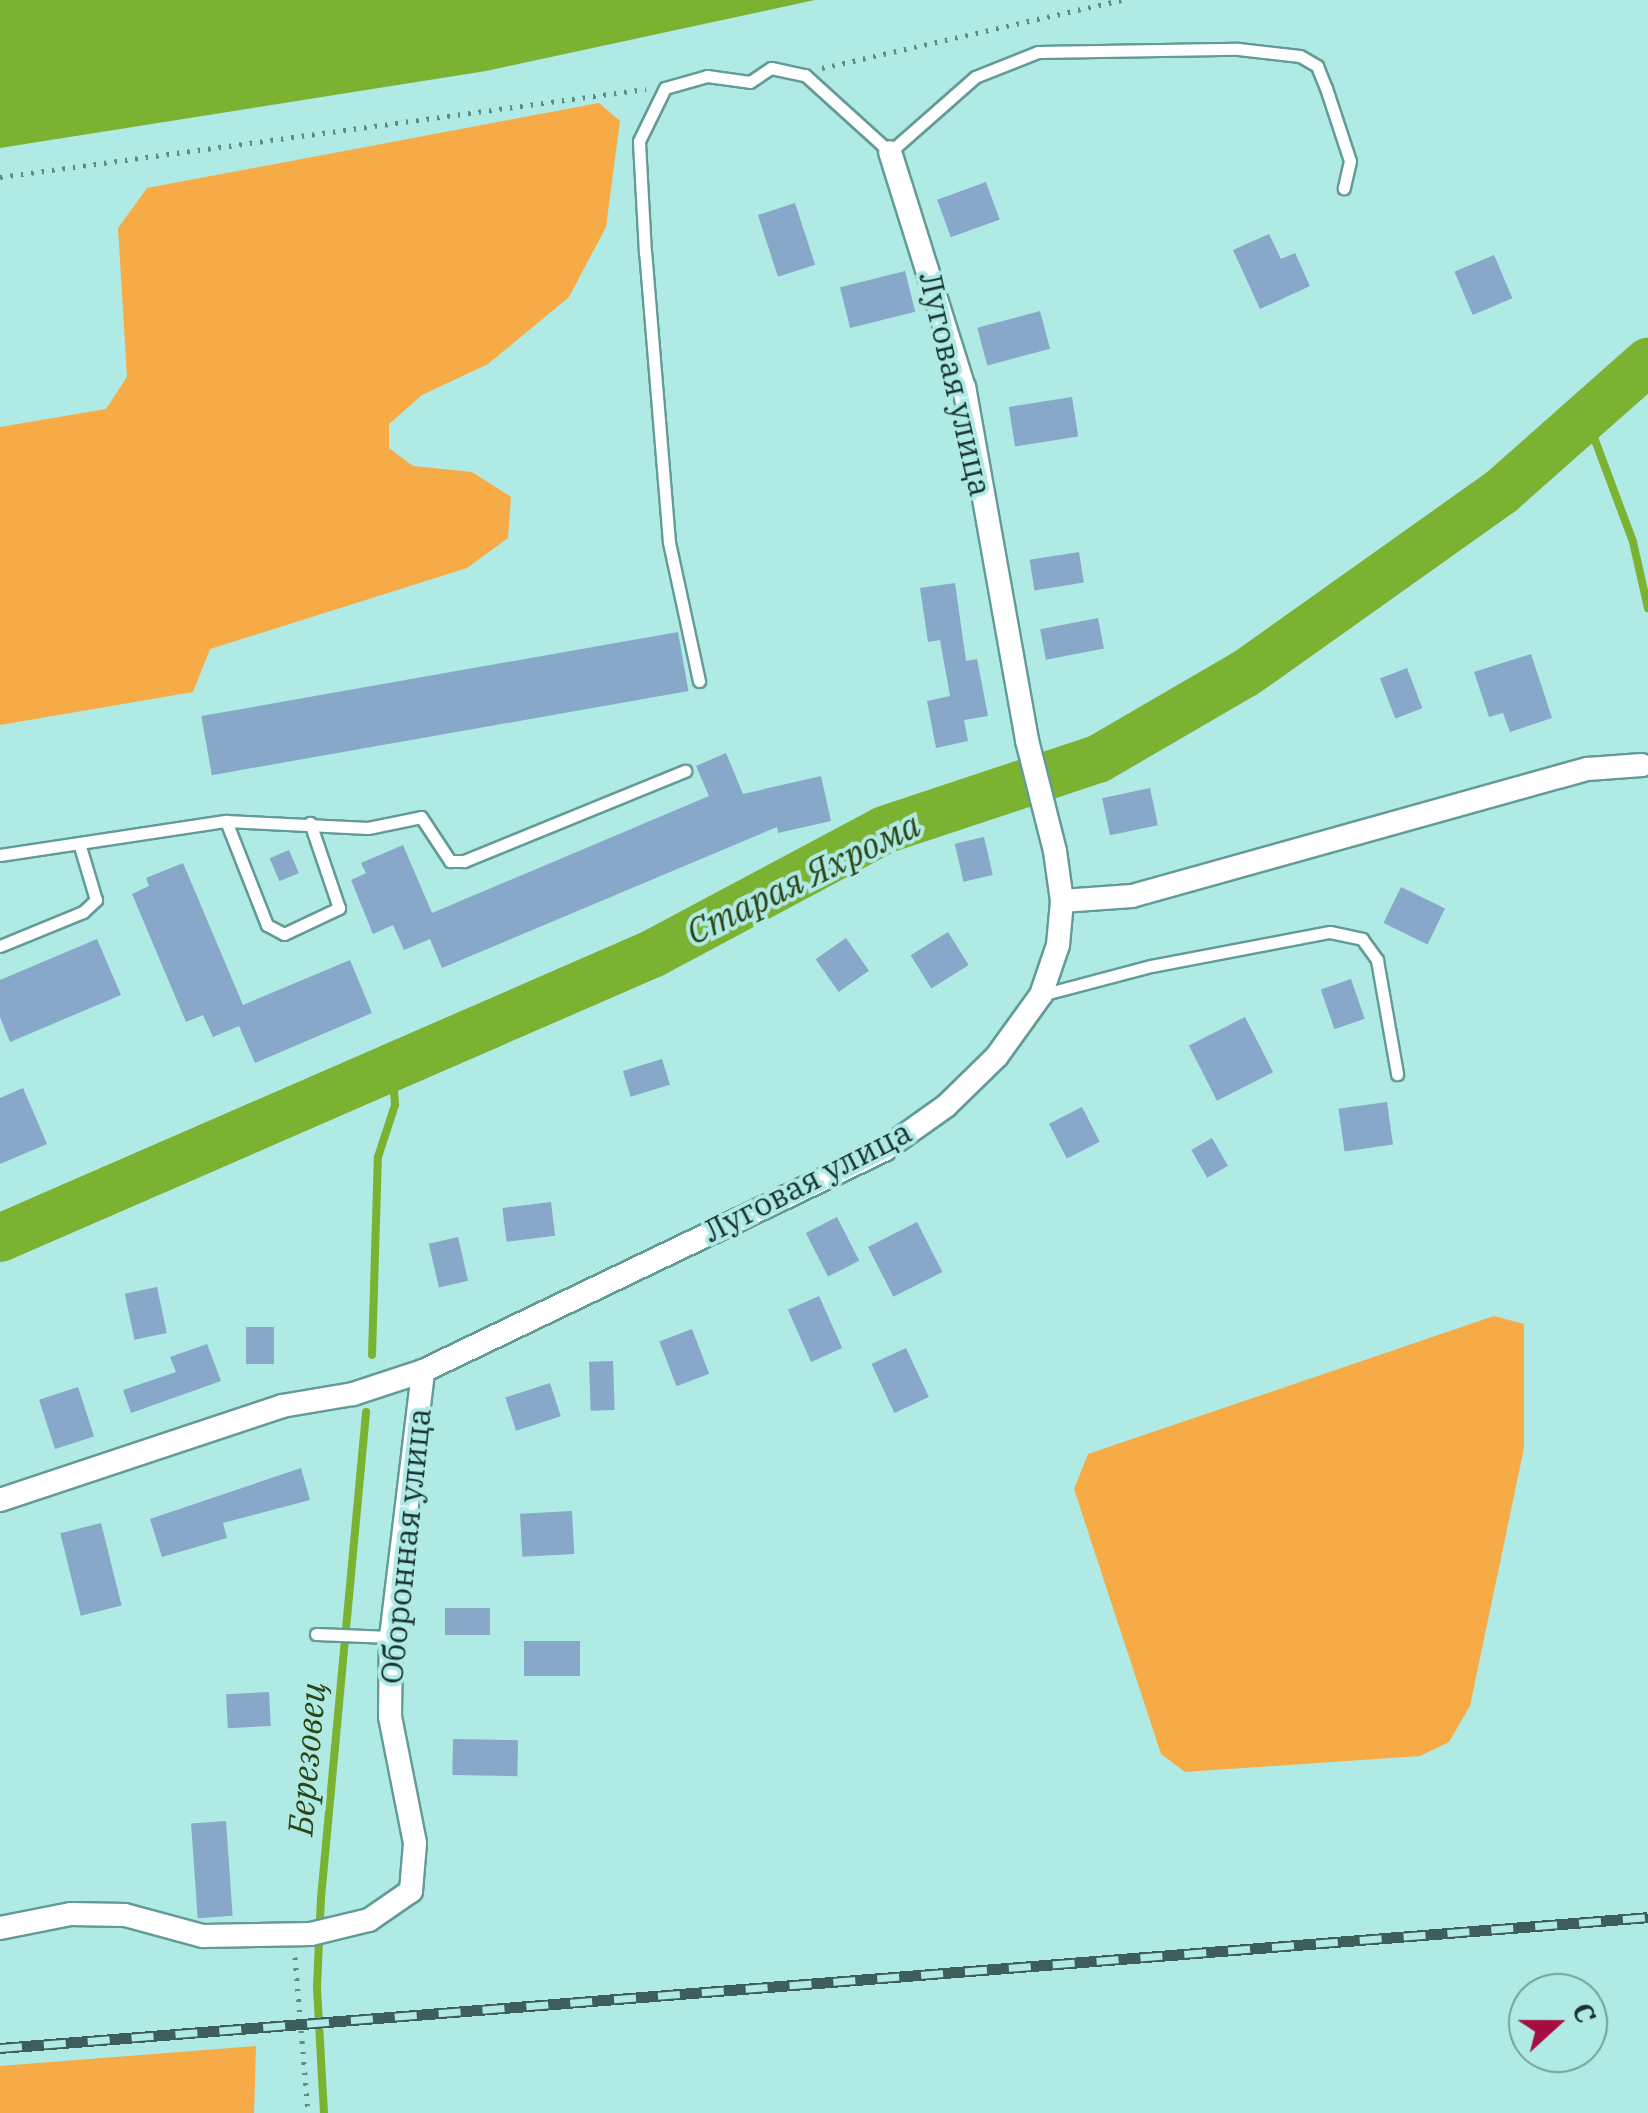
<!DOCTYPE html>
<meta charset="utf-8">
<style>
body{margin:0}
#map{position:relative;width:1648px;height:2113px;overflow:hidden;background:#afeae5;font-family:"IBM Plex Serif",serif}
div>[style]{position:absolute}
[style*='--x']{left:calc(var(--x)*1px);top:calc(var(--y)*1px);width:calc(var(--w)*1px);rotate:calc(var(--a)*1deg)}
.green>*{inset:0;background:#f7ab46}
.water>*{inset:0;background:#7bb232}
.stream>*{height:8px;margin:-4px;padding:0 4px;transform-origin:4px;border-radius:4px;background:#7bb232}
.river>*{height:48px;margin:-24px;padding:0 24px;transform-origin:24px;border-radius:24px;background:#7bb232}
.building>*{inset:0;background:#88a8c9;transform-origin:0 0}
.path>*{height:5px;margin-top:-2.5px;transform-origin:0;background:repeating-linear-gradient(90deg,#618a87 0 2.5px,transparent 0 10.5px)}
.roads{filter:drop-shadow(2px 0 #639b97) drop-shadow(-2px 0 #639b97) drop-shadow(0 2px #639b97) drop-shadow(0 -2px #639b97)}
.service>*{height:11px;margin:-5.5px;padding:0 5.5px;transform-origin:5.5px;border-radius:5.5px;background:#fff}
.minor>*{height:22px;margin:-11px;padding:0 11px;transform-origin:11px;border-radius:11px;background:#fff}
.rail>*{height:11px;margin-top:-5.5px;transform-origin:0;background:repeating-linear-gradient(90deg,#afeae5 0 22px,#3e5e5c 0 44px);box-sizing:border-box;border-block:2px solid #3e5e5c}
span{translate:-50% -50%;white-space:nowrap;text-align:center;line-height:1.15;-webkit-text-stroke:8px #afeae5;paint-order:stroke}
.street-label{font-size:32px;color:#193130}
.water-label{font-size:35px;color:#2e4413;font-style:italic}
.north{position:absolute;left:1508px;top:1973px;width:100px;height:100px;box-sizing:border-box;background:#afeae5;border:2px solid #73a09d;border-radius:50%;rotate:69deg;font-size:28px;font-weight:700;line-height:40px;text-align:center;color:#193130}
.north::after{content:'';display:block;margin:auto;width:35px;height:45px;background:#a60e42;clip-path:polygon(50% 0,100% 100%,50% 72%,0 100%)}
</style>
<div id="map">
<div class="green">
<div style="clip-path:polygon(599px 103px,620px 121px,606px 227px,569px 297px,488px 364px,422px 395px,389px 424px,389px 448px,413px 466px,472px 472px,511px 497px,508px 538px,467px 568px,210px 649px,193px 692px,0 725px,0 427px,106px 409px,127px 377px,118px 228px,147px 188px)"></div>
<div style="clip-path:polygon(1494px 1316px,1524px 1324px,1524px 1448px,1470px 1706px,1449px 1742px,1420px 1756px,1185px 1772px,1161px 1754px,1074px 1489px,1088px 1454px)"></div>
<div style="clip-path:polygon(256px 2046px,254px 2113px,0 2113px,0 2066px)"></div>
</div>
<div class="water">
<div style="clip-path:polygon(0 0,815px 0,486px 71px,0 148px)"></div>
</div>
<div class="stream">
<div style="--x:1586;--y:416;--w:134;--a:69.5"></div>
<div style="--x:1633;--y:542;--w:68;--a:77.2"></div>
<div style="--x:372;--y:1355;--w:198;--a:-88.3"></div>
<div style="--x:378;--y:1157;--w:55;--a:-71.9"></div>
<div style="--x:395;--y:1105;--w:13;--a:-94"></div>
<div style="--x:394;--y:1092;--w:21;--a:-135"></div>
<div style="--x:324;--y:2113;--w:127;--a:-93.2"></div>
<div style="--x:317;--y:1986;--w:88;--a:-87.4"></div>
<div style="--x:321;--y:1898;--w:488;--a:-84.7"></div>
</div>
<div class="river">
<div style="--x:0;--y:1238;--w:711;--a:-23.54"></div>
<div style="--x:652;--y:954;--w:263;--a:-28.1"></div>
<div style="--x:884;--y:830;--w:225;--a:-18.4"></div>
<div style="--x:1098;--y:759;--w:171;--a:-30.2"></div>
<div style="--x:1246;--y:673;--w:314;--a:-35.4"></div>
<div style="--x:1502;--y:491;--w:195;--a:-41.5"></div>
</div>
<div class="building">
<div style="left:986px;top:182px;width:40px;height:52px;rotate:70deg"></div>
<div style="left:795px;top:203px;width:65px;height:39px;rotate:72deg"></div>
<div style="clip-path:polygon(1269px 234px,1281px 259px,1295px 253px,1310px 286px,1260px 309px,1233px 250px)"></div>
<div style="left:1494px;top:255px;width:47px;height:43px;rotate:67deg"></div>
<div style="left:905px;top:271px;width:42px;height:67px;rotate:76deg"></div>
<div style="left:1040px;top:311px;width:39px;height:65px;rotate:75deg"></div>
<div style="left:1072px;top:397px;width:40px;height:64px;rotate:81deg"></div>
<div style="left:1079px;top:552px;width:31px;height:50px;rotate:81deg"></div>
<div style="clip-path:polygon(955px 583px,966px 661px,977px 659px,988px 716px,964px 720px,968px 741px,936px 748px,927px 701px,950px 696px,940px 640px,928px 642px,920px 588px)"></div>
<div style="left:1098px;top:618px;width:31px;height:59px;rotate:79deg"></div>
<div style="left:678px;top:632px;width:60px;height:484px;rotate:80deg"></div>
<div style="clip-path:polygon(1531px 654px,1552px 718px,1510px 732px,1503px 713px,1489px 717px,1474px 672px)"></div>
<div style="left:1407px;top:668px;width:43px;height:29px;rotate:69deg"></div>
<div style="clip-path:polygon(726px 753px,743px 794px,821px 776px,831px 821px,778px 833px,777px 827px,442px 968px,430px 939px,404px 950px,393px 925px,373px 934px,351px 880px,366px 873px,361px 863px,403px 845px,432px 913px,709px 796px,696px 766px)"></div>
<div style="left:1150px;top:788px;width:38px;height:49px;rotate:78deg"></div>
<div style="left:984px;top:837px;width:39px;height:30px;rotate:77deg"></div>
<div style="left:289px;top:850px;width:25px;height:21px;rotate:67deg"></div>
<div style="clip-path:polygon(183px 863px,243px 1005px,350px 960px,372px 1013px,255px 1063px,239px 1026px,213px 1037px,203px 1015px,186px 1022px,132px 894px,149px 886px,146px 878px)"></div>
<div style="left:1401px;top:887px;width:49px;height:40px;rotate:26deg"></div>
<div style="left:948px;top:932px;width:39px;height:44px;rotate:58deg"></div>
<div style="left:846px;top:938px;width:40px;height:37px;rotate:55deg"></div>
<div style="clip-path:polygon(97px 939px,121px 995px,10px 1042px,0 1017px,0 980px)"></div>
<div style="left:1351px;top:979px;width:42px;height:32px;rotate:71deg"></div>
<div style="left:1245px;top:1017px;width:62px;height:63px;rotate:63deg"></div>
<div style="left:662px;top:1059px;width:27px;height:41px;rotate:73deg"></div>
<div style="clip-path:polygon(23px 1088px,47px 1144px,0 1164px,0 1098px)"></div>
<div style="left:1387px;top:1102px;width:43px;height:49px;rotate:82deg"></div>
<div style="left:1082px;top:1107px;width:39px;height:37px;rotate:63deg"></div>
<div style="left:1212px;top:1138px;width:32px;height:24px;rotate:60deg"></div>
<div style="left:551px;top:1202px;width:34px;height:49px;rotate:83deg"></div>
<div style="left:837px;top:1217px;width:49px;height:35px;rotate:63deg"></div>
<div style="left:917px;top:1222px;width:56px;height:55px;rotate:63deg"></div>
<div style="left:458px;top:1237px;width:45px;height:30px;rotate:77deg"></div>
<div style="left:157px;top:1287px;width:47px;height:33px;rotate:78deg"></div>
<div style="left:819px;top:1296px;width:57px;height:34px;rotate:66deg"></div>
<div style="left:246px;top:1327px;width:28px;height:37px"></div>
<div style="left:692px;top:1329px;width:48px;height:35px;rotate:69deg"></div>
<div style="clip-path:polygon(207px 1344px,221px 1381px,131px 1413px,123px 1390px,176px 1372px,170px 1357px)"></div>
<div style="left:906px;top:1348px;width:54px;height:38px;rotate:65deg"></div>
<div style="left:613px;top:1361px;width:49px;height:24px;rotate:88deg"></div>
<div style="left:550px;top:1383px;width:35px;height:47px;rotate:72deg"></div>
<div style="left:78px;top:1387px;width:52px;height:41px;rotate:72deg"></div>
<div style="clip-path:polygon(301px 1468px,310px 1500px,223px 1523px,227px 1538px,162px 1557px,150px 1519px)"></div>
<div style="left:572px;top:1511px;width:43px;height:52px;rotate:87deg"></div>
<div style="left:101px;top:1523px;width:85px;height:42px;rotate:76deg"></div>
<div style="left:490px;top:1608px;width:27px;height:45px;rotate:90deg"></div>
<div style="left:524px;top:1641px;width:56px;height:35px"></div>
<div style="left:269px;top:1692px;width:34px;height:43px;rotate:87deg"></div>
<div style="left:453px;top:1739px;width:65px;height:36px;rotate:1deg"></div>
<div style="left:226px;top:1821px;width:95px;height:35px;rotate:86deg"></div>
</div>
<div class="path">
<div style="--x:822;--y:68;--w:307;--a:-12.8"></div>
<div style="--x:0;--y:177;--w:652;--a:-7.76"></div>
<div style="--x:295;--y:1957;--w:157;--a:85.2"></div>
</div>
<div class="roads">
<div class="service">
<div style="--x:699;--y:681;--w:142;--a:-102.2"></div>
<div style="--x:669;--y:542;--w:290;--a:-94.7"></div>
<div style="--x:645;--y:253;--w:112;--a:-93.1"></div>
<div style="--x:639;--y:141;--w:59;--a:-63.9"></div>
<div style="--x:665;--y:88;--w:44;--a:-15.9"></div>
<div style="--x:707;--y:76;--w:43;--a:7.9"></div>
<div style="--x:750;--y:82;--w:25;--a:-34"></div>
<div style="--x:771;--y:68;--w:35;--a:12"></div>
<div style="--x:805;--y:75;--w:115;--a:42.2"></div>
<div style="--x:890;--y:152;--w:113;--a:-41.4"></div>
<div style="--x:975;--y:77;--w:68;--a:-21.6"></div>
<div style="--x:1038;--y:52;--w:200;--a:-0.9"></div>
<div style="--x:1238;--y:49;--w:62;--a:6.4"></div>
<div style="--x:1300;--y:56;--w:20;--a:30"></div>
<div style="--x:1317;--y:66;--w:24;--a:68"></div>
<div style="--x:1326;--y:88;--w:77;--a:71.8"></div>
<div style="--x:1350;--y:161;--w:28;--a:103"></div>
<div style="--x:226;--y:821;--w:112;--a:68.5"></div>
<div style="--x:267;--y:925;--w:19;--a:28"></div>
<div style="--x:284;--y:934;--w:61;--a:-25.3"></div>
<div style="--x:339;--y:908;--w:90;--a:-108.8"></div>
<div style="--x:0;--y:855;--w:229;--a:-8.6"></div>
<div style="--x:226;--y:821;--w:142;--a:2.8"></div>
<div style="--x:368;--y:828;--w:54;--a:-11.7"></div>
<div style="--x:421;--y:817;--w:53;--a:56.6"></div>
<div style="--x:450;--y:861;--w:14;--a:0"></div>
<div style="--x:464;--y:861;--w:239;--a:-22.2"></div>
<div style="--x:0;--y:946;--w:90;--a:-22.3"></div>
<div style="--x:83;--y:912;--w:18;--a:-43"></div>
<div style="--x:96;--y:900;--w:59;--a:-106.6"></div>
<div style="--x:1041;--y:995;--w:114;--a:-14.8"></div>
<div style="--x:1151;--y:966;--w:182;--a:-10.8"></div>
<div style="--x:1330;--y:932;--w:33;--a:12"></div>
<div style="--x:1362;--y:939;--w:26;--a:54"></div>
<div style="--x:1377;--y:960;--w:116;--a:80"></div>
<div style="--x:316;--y:1634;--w:75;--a:2.3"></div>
</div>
<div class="minor">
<div style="--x:1062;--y:901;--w:70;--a:-4.1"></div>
<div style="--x:1132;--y:896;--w:473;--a:-15.6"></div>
<div style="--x:1588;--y:769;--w:54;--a:-4.2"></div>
<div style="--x:0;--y:1500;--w:297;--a:-18.4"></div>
<div style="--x:282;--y:1406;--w:72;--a:-9.6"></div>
<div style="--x:353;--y:1394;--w:74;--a:-18.2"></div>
<div style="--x:423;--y:1371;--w:511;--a:-25.61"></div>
<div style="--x:884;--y:1150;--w:76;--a:-35.4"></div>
<div style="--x:946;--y:1106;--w:71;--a:-44.4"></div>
<div style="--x:997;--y:1056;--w:75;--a:-54.2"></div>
<div style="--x:1041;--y:995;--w:53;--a:-71.2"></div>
<div style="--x:1058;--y:945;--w:44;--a:-84.8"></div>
<div style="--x:1062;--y:901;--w:50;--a:-98"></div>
<div style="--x:1055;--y:851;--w:114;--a:-104.2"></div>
<div style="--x:1027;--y:740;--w:358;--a:-100.1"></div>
<div style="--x:964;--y:388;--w:247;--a:-107.4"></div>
<div style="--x:0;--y:1928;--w:72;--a:-11.2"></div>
<div style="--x:71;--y:1914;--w:54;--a:1.1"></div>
<div style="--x:125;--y:1915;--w:81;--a:15.1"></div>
<div style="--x:203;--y:1936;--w:108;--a:-1.1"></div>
<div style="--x:311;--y:1934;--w:60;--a:-13.6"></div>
<div style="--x:369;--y:1920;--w:51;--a:-34.6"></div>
<div style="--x:411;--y:1891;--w:48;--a:-85.2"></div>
<div style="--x:415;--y:1843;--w:128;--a:-101.2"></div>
<div style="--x:390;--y:1717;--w:80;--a:-89.3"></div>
<div style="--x:391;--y:1637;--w:268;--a:-83.1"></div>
</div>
</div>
<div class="rail">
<div style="--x:0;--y:2048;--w:1653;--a:-4.54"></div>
</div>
<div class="street-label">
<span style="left:956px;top:384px;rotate:77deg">Луговая улица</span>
<span style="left:807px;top:1181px;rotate:-27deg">Луговая улица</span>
<span style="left:405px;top:1546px;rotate:-84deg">Оборонная улица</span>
</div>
<div class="water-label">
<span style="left:803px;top:878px;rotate:-26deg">Старая Яхрома</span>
<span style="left:306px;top:1759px;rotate:-85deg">Березовец</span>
</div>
<div class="north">С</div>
</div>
